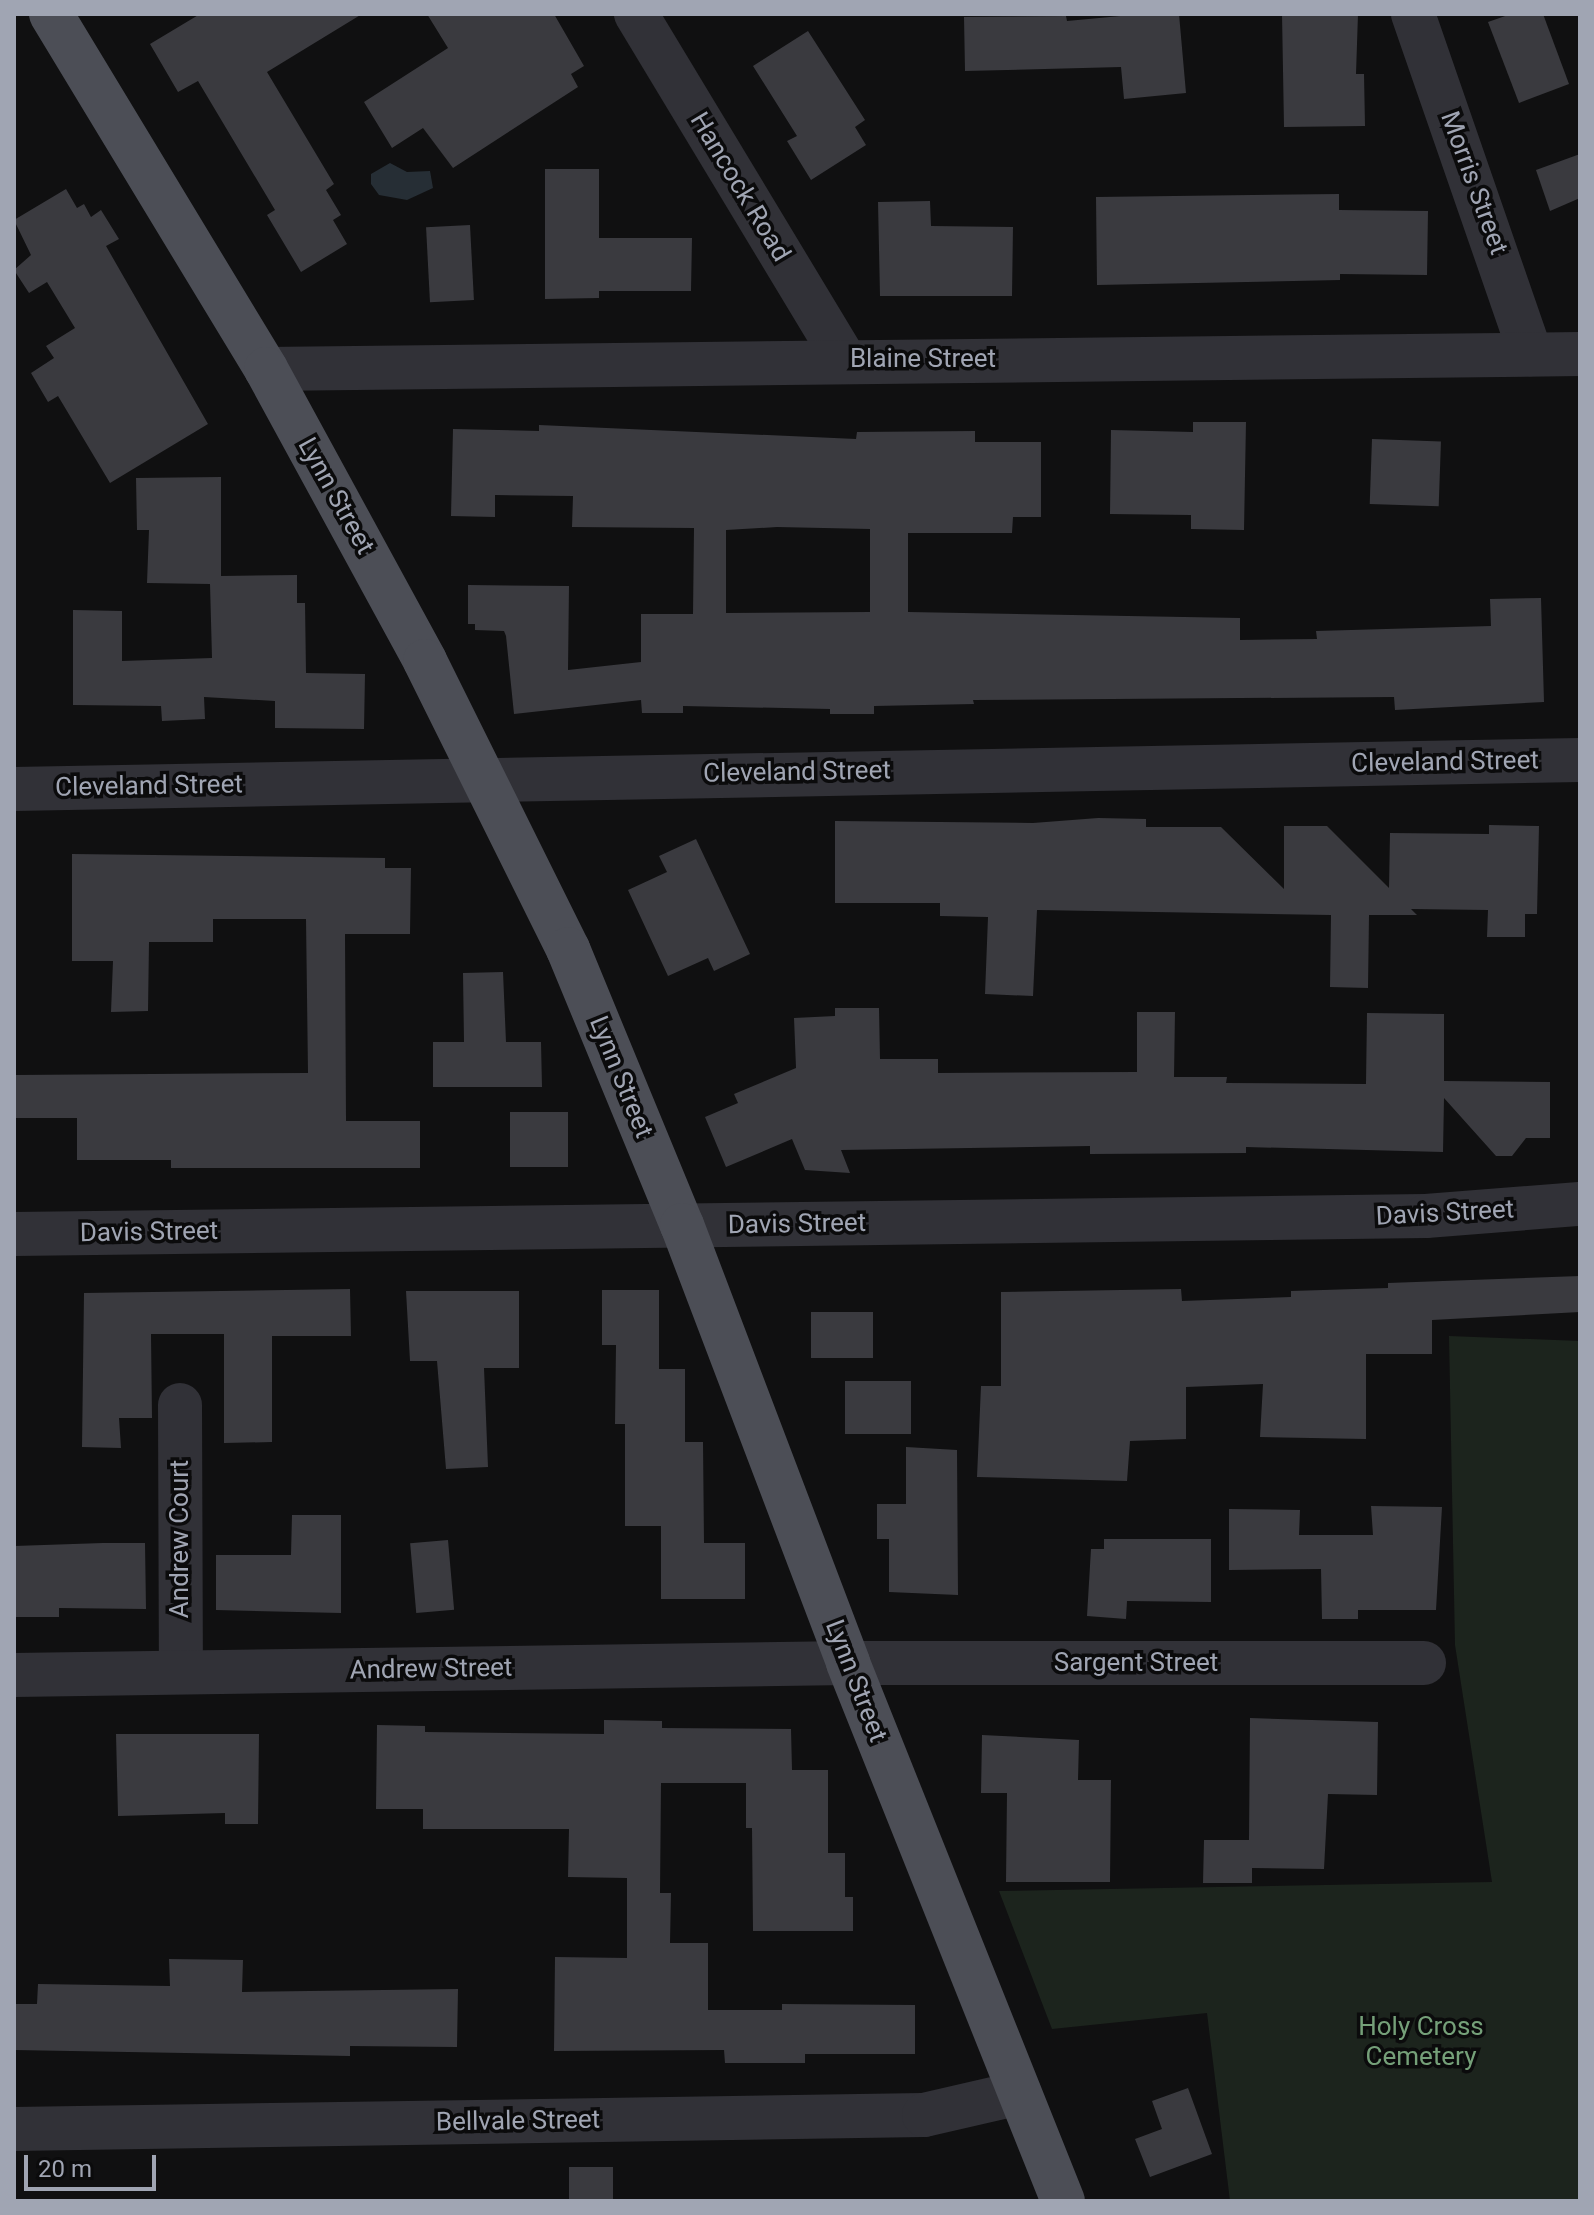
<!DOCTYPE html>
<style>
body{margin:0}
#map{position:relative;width:1594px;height:2215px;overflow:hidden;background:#101011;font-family:Roboto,sans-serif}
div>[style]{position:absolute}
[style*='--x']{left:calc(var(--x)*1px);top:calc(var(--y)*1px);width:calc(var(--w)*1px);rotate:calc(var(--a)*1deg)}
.green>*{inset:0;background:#1c241d}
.water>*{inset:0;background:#262e35}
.building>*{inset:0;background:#3a3a3f;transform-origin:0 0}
.minor>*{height:44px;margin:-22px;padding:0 22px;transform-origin:22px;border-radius:22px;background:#313137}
.major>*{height:44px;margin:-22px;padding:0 22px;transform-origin:22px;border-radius:22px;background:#4c4e56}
span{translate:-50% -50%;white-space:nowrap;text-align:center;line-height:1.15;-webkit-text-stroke:7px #0b0b0c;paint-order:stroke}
.street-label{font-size:26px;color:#a0a5b3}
.park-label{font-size:26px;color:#75a079}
.frame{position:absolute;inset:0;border:16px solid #a0a5b3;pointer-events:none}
.scale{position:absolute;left:24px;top:2155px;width:132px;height:36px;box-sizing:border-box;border:4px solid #a0a5b3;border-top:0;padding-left:10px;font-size:24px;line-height:28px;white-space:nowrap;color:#a0a5b3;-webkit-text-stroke:6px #0b0b0c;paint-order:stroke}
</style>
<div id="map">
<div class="green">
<div style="clip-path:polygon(1449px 1336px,1580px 1341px,1580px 2201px,1230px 2201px,1207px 2013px,1052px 2029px,999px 1891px,1492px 1882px,1455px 1645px)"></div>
</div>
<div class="water">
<div style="clip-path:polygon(390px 163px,407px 172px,430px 171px,433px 188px,407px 200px,379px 195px,371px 184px,371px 174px)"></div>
</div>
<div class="building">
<div style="clip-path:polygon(200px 14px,362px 14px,267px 72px,334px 184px,326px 190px,341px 215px,333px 220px,347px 244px,301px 272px,267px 215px,275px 210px,198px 81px,178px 92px,150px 44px)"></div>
<div style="clip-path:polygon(427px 14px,554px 14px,584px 66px,571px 74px,578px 87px,453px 168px,423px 128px,392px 148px,364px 102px,448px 48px)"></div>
<div style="clip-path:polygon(1142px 14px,1179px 14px,1186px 93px,1124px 99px,1121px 67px,965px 71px,964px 17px,1066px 16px,1067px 21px)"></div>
<div style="clip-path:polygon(1282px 14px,1358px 14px,1356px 74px,1364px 74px,1365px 126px,1284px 127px)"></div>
<div style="clip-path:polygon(1511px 14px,1543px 14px,1569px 84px,1519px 103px,1488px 22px)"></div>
<div style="clip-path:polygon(808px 31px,865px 120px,855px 127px,866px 145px,811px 180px,787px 141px,797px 136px,753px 66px)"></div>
<div style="clip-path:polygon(1580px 154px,1580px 198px,1550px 211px,1536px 170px)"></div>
<div style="clip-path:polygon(545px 169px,599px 169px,599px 238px,692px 238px,691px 291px,599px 291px,599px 298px,545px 299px)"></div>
<div style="clip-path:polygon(66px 189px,77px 208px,84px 204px,91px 217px,101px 210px,119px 239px,106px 246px,208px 424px,110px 483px,58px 396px,48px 402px,31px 373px,54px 358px,46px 346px,75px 328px,47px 282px,29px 293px,14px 270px,31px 255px,14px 220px)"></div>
<div style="clip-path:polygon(1339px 194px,1339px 210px,1428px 211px,1427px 275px,1340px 274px,1340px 280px,1097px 285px,1096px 197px)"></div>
<div style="clip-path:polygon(930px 201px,931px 226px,1013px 227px,1012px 296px,880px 296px,878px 202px)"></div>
<div style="left:470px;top:225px;width:75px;height:44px;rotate:87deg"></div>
<div style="clip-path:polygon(1193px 422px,1246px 422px,1244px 530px,1191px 529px,1191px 515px,1110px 514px,1111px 430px,1193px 432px)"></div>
<div style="clip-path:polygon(evenodd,539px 425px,856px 439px,857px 432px,975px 431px,975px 442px,1041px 442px,1041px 517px,1013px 517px,1012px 533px,908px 533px,908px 612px,1240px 618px,1240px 640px,1317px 639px,1316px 631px,1491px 626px,1490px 599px,1541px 598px,1544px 702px,1395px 710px,1394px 697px,973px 700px,974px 704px,874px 706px,874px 714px,830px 714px,830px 709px,683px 706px,683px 713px,642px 713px,641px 700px,514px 714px,506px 636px,504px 631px,475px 630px,475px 624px,468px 624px,468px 585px,569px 586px,568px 670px,641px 662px,641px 614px,693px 614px,694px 528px,572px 527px,573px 496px,495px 495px,495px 517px,451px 516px,453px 429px,539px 431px,539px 425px,777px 527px,870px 529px,870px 612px,726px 613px,726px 530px,777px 527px)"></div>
<div style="left:1372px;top:439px;width:69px;height:65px;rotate:2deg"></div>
<div style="clip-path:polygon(221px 477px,221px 576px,297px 575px,297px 603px,305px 603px,306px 673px,365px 674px,364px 729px,275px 728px,275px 701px,204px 697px,205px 719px,162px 721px,161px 706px,73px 705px,73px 610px,122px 611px,122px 661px,212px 658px,210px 584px,147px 583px,149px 530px,137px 530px,136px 478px)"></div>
<div style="clip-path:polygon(1098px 818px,1146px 819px,1146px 827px,1221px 827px,1284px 889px,1284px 826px,1327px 826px,1389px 888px,1390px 833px,1489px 834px,1489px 825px,1539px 826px,1537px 914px,1525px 914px,1525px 937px,1487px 937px,1488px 910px,1411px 909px,1417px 915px,1369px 915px,1368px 988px,1330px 987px,1331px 915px,1037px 910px,1033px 996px,985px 994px,988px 917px,940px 916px,940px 903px,835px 903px,835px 821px,1033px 823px)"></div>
<div style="clip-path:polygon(696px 839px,750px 954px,714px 971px,708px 958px,668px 976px,628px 890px,667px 872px,659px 856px)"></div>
<div style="clip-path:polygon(72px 854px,385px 858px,385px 868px,411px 868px,410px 934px,345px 934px,346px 1121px,420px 1121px,420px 1168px,171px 1168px,171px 1160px,77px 1160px,77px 1118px,14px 1118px,14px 1075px,308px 1073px,306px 919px,213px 919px,213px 942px,149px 942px,148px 1011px,111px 1012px,113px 961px,72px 961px)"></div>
<div style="clip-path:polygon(503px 972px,506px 1042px,541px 1042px,542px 1087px,433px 1087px,433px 1042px,464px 1042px,463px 973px)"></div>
<div style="clip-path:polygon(835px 1008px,879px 1008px,880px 1059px,938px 1059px,938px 1073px,1137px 1072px,1137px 1012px,1175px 1012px,1174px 1077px,1227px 1077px,1226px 1083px,1366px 1084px,1367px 1013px,1444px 1014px,1444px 1081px,1550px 1082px,1550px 1138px,1526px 1138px,1512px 1156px,1496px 1156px,1444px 1098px,1443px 1152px,1246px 1147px,1246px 1153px,1090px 1154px,1090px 1146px,841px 1150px,850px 1173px,805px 1170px,792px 1139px,726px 1167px,705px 1117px,738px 1103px,734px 1094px,796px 1068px,794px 1018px,835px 1016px)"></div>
<div style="left:510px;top:1112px;width:58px;height:55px"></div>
<div style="clip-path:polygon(1580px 1276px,1580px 1312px,1432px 1320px,1432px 1354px,1366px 1354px,1366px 1439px,1260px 1437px,1263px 1384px,1186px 1387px,1186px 1439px,1130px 1441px,1127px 1481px,977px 1477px,981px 1386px,1001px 1386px,1001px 1292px,1181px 1289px,1182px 1301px,1291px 1297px,1291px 1291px,1388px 1288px,1388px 1283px)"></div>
<div style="clip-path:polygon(350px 1289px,351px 1336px,272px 1336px,272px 1442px,224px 1443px,224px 1334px,151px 1334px,152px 1418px,119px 1418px,121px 1448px,82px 1447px,84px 1293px)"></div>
<div style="clip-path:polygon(602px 1290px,659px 1290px,659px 1369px,685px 1369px,685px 1442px,703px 1442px,704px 1543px,745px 1543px,745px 1599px,661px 1599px,661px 1526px,625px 1526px,625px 1424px,615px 1424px,616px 1345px,602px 1345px)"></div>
<div style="clip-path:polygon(406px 1291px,519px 1291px,519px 1368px,484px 1368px,488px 1467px,446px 1469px,437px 1361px,410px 1361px)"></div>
<div style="left:811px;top:1312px;width:62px;height:46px"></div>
<div style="left:845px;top:1381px;width:66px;height:53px"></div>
<div style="clip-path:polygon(906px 1447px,957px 1450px,958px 1595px,889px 1592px,889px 1539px,877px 1539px,877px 1504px,906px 1504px)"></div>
<div style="clip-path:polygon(1371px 1506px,1442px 1507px,1436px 1610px,1358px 1610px,1358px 1619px,1322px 1619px,1321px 1569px,1229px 1570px,1229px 1509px,1300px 1510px,1299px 1535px,1373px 1535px)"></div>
<div style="clip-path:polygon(292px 1515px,341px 1515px,341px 1613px,216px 1610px,216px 1555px,291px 1555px)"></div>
<div style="clip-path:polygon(1104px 1539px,1211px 1539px,1211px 1602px,1127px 1601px,1126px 1619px,1087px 1616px,1091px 1549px,1104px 1549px)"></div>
<div style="left:448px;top:1540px;width:70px;height:38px;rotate:85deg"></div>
<div style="clip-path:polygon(103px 1543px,145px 1543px,146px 1609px,59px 1608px,59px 1617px,14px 1617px,14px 1546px)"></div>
<div style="clip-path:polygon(1250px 1718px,1378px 1722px,1377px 1795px,1328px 1794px,1324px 1869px,1252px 1868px,1252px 1883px,1203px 1883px,1204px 1840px,1249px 1840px)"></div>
<div style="clip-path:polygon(604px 1720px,662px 1721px,662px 1728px,791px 1729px,792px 1770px,828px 1770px,828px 1853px,845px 1853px,845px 1897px,853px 1897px,853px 1931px,753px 1931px,752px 1828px,746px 1828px,746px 1783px,661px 1783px,660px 1893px,671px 1893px,670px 1943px,708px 1943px,708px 2010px,782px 2010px,782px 2004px,915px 2005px,915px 2054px,805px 2054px,805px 2063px,725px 2063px,724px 2050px,554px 2051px,555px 1957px,627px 1958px,627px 1878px,568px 1877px,569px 1829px,423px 1829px,423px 1809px,376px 1809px,377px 1725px,425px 1726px,425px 1732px,604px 1734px)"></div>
<div style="clip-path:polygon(116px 1734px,259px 1734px,258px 1824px,225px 1824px,225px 1813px,118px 1816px)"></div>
<div style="clip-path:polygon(982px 1735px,1079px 1740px,1078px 1780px,1111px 1780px,1110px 1882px,1006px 1882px,1007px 1793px,981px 1793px)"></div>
<div style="clip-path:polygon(169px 1959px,243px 1960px,242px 1992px,458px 1989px,457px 2047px,350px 2046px,350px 2056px,14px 2050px,14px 2004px,37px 2004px,38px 1984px,170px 1986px)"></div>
<div style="clip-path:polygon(1188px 2088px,1212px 2154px,1150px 2177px,1135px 2139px,1162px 2129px,1152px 2101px)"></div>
<div style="left:569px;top:2167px;width:44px;height:34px"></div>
</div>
<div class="minor">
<div style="--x:636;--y:14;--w:403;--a:58.9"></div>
<div style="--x:1413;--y:14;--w:360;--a:70.9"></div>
<div style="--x:266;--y:369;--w:1314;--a:-0.65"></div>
<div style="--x:14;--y:789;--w:1566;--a:-1.06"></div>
<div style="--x:14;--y:1234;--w:1412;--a:-0.73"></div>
<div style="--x:1426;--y:1216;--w:154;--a:-4.5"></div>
<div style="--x:180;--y:1405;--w:267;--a:89.8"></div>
<div style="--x:14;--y:1675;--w:834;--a:-0.82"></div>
<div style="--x:848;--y:1663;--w:576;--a:0"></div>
<div style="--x:14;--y:2129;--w:910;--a:-0.88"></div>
<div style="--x:924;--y:2115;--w:98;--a:-13"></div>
</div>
<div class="major">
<div style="--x:51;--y:14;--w:415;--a:58.8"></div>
<div style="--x:266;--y:369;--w:332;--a:61.4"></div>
<div style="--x:425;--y:661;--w:322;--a:63.6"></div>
<div style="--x:568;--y:949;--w:299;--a:67.6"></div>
<div style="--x:682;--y:1225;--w:468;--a:69.2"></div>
<div style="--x:848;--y:1663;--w:579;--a:68.22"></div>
</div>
<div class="street-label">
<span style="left:1474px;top:183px;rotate:70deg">Morris Street</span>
<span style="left:740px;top:187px;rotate:59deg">Hancock Road</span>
<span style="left:923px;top:359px">Blaine Street</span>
<span style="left:336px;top:496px;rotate:61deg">Lynn Street</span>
<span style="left:1445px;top:762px;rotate:-1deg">Cleveland Street</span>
<span style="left:797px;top:772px;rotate:-1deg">Cleveland Street</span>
<span style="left:149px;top:786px;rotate:-1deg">Cleveland Street</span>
<span style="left:621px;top:1077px;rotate:68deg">Lynn Street</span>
<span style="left:1445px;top:1213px;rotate:-3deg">Davis Street</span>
<span style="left:797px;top:1224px;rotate:-1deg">Davis Street</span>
<span style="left:149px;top:1232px;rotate:-1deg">Davis Street</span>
<span style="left:180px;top:1539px;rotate:-90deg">Andrew Court</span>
<span style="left:1136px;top:1663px">Sargent Street</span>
<span style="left:431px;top:1669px;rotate:-1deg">Andrew Street</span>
<span style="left:856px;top:1681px;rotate:69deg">Lynn Street</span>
<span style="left:518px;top:2121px;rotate:-1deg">Bellvale Street</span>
</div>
<div class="park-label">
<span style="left:1421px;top:2042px">Holy Cross<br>Cemetery</span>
</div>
<div class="frame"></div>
<div class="scale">20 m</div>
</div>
